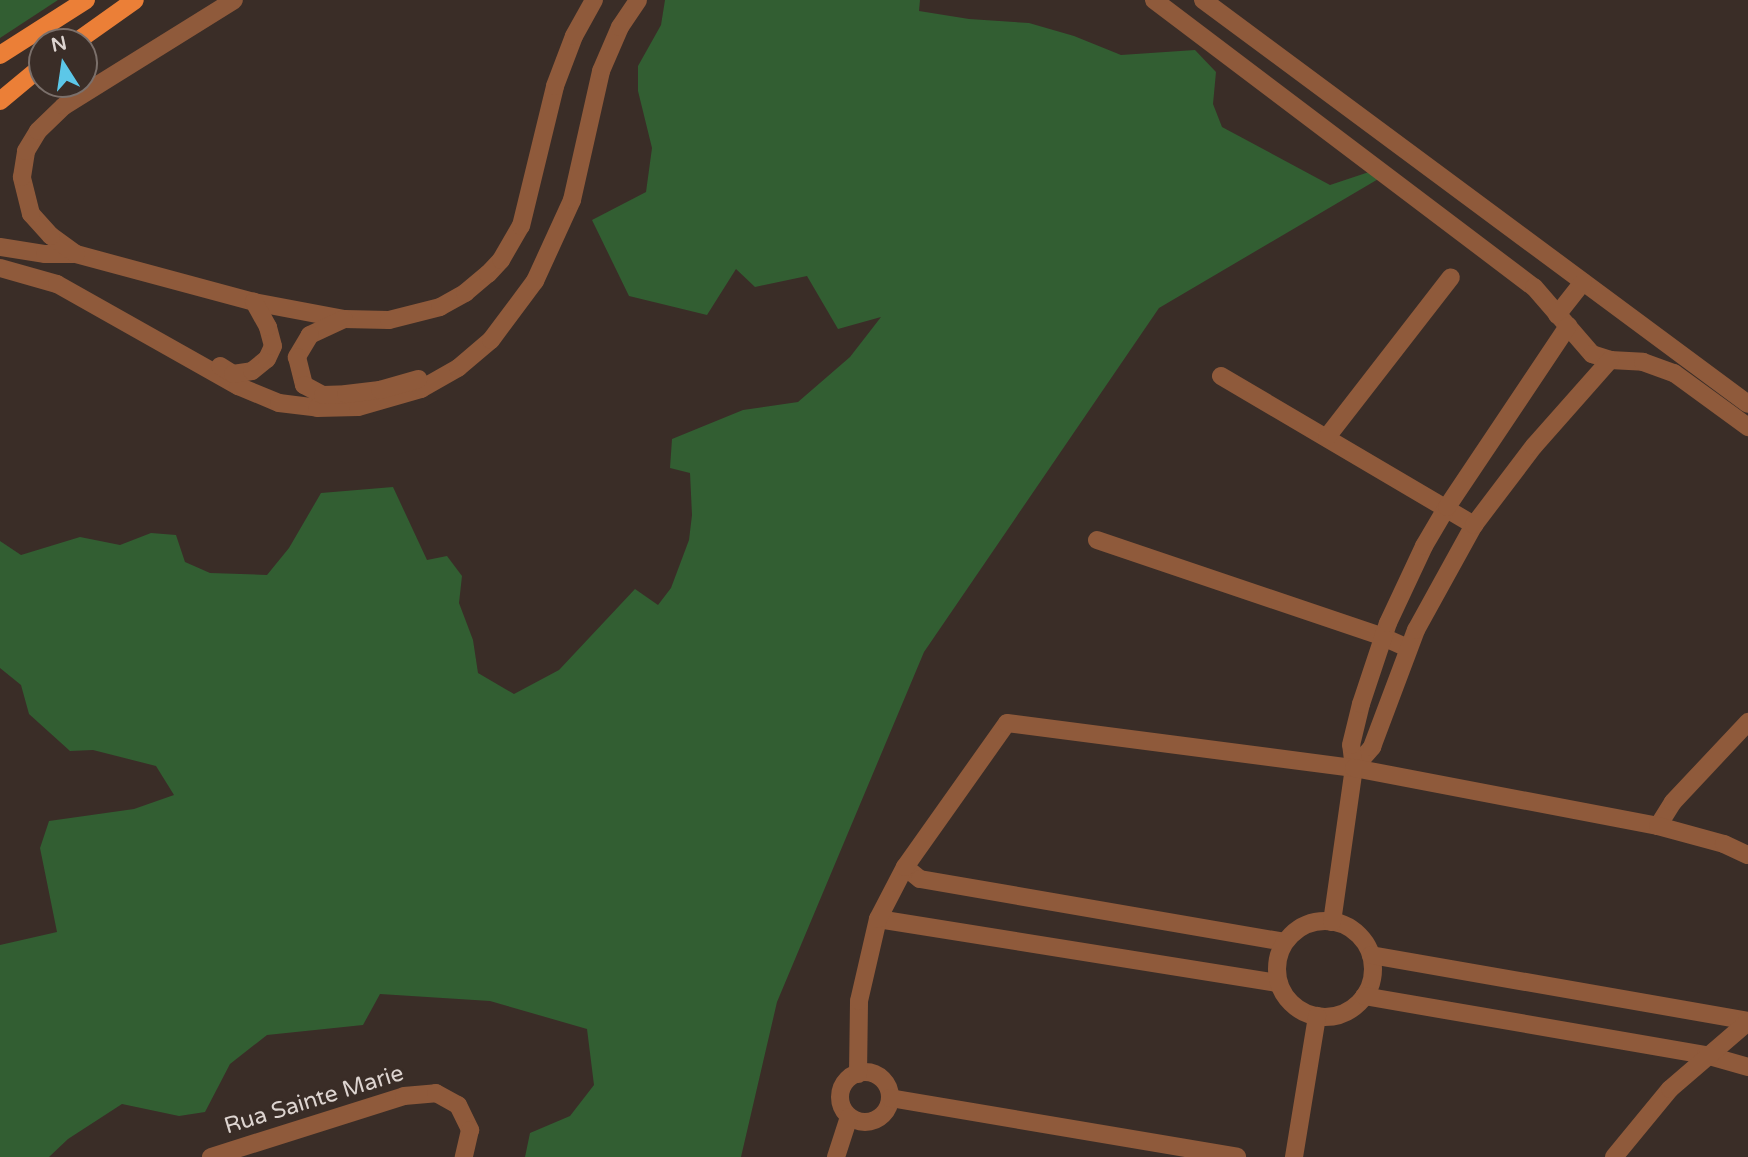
<!DOCTYPE html>
<style>
body{margin:0}
#map{position:relative;width:1748px;height:1157px;overflow:hidden;background:#3a2d27;font-family:"Varela Round",sans-serif}
div>[style]{position:absolute}
[style*='--x']{left:calc(var(--x)*1px);top:calc(var(--y)*1px);width:calc(var(--w)*1px);rotate:calc(var(--a)*1deg)}
.green>*{inset:0;background:#325e32}
.minor>*{height:18px;margin:-9px;padding:0 9px;transform-origin:9px;border-radius:9px;background:#8f5a3b}
.minor>.ring{margin:-9px;padding:0;box-sizing:content-box;background:none;border:18px solid #8f5a3b;border-radius:50%}
.major>*{height:18px;margin:-9px;padding:0 9px;transform-origin:9px;border-radius:9px;background:#eb7f37}
span{translate:-50% -50%;white-space:nowrap;text-align:center;line-height:1.15;-webkit-text-stroke:5px #3a2d27;paint-order:stroke}
.street-label{font-size:23px;color:#ddd4d0}
.north{position:absolute;left:28px;top:28px;width:70px;height:70px;box-sizing:border-box;background:#3a2d27;border:2px solid #7b706b;border-radius:50%;rotate:348deg;font-size:19px;font-weight:700;line-height:28px;text-align:center;color:#ddd4d0}
.north::after{content:'';display:block;margin:auto;width:24px;height:32px;background:#5cc7e8;clip-path:polygon(50% 0,100% 100%,50% 72%,0 100%)}
</style>
<div id="map">
<div class="green">
<div style="clip-path:polygon(0 0,58px 0,0 38px)"></div>
<div style="clip-path:polygon(665px 0,920px 0,919px 11px,969px 19px,1029px 23px,1074px 36px,1121px 55px,1195px 50px,1216px 72px,1213px 104px,1222px 127px,1330px 185px,1372px 171px,1380px 178px,1159px 308px,924px 652px,777px 1002px,741px 1157px,525px 1157px,530px 1133px,570px 1116px,594px 1085px,587px 1029px,490px 1001px,380px 994px,363px 1025px,267px 1035px,230px 1064px,205px 1112px,179px 1116px,122px 1104px,68px 1139px,49px 1157px,0 1157px,0 945px,57px 932px,40px 848px,49px 821px,134px 809px,174px 795px,156px 766px,93px 750px,70px 751px,29px 714px,21px 685px,0 668px,0 541px,21px 555px,80px 537px,120px 545px,151px 533px,176px 535px,185px 562px,210px 573px,267px 575px,289px 548px,321px 493px,393px 487px,427px 560px,447px 556px,462px 576px,459px 603px,473px 640px,478px 673px,514px 694px,559px 670px,635px 589px,658px 605px,671px 588px,689px 540px,692px 515px,690px 473px,670px 468px,672px 439px,743px 410px,798px 402px,850px 357px,881px 317px,838px 329px,807px 276px,755px 287px,736px 269px,707px 315px,629px 296px,592px 220px,646px 192px,652px 148px,638px 91px,638px 66px,661px 25px)"></div>
</div>
<div class="minor">
<div style="--x:1154;--y:0;--w:476;--a:37.1"></div>
<div style="--x:1534;--y:287;--w:89;--a:49.1"></div>
<div style="--x:1592;--y:354;--w:19;--a:18"></div>
<div style="--x:1610;--y:360;--w:33;--a:3"></div>
<div style="--x:1643;--y:362;--w:33;--a:20"></div>
<div style="--x:1674;--y:373;--w:92;--a:36.1"></div>
<div style="--x:1203;--y:0;--w:678;--a:36.55"></div>
<div style="--x:0;--y:247;--w:46;--a:8.8"></div>
<div style="--x:45;--y:254;--w:31;--a:0"></div>
<div style="--x:76;--y:254;--w:184;--a:15.1"></div>
<div style="--x:254;--y:302;--w:92;--a:10.7"></div>
<div style="--x:344;--y:319;--w:45;--a:1.3"></div>
<div style="--x:389;--y:320;--w:53;--a:-14.3"></div>
<div style="--x:440;--y:307;--w:29;--a:-29"></div>
<div style="--x:465;--y:293;--w:30;--a:-40"></div>
<div style="--x:488;--y:274;--w:19;--a:-47"></div>
<div style="--x:501;--y:260;--w:39;--a:-60"></div>
<div style="--x:521;--y:226;--w:144;--a:-76.3"></div>
<div style="--x:555;--y:86;--w:53;--a:-69.2"></div>
<div style="--x:574;--y:36;--w:41;--a:-60.9"></div>
<div style="--x:76;--y:254;--w:31;--a:-144"></div>
<div style="--x:51;--y:236;--w:30;--a:-132"></div>
<div style="--x:31;--y:214;--w:38;--a:-104"></div>
<div style="--x:22;--y:177;--w:26;--a:-81"></div>
<div style="--x:26;--y:151;--w:23;--a:-59"></div>
<div style="--x:38;--y:131;--w:36;--a:-44"></div>
<div style="--x:64;--y:106;--w:200;--a:-31.9"></div>
<div style="--x:0;--y:268;--w:59;--a:15.7"></div>
<div style="--x:57;--y:284;--w:208;--a:29.4"></div>
<div style="--x:238;--y:386;--w:44;--a:22.5"></div>
<div style="--x:279;--y:403;--w:38;--a:7"></div>
<div style="--x:317;--y:408;--w:41;--a:-1.4"></div>
<div style="--x:358;--y:407;--w:66;--a:-15.9"></div>
<div style="--x:421;--y:389;--w:43;--a:-29.6"></div>
<div style="--x:458;--y:368;--w:43;--a:-40.3"></div>
<div style="--x:491;--y:340;--w:74;--a:-53.3"></div>
<div style="--x:535;--y:281;--w:89;--a:-65.4"></div>
<div style="--x:572;--y:200;--w:132;--a:-77.3"></div>
<div style="--x:601;--y:71;--w:48;--a:-66.6"></div>
<div style="--x:620;--y:27;--w:32;--a:-56"></div>
<div style="--x:1557;--y:315;--w:42;--a:-51.8"></div>
<div style="--x:344;--y:319;--w:38;--a:155"></div>
<div style="--x:310;--y:335;--w:26;--a:121"></div>
<div style="--x:297;--y:357;--w:29;--a:76"></div>
<div style="--x:304;--y:385;--w:21;--a:28"></div>
<div style="--x:323;--y:395;--w:23;--a:-2"></div>
<div style="--x:346;--y:394;--w:34;--a:-7"></div>
<div style="--x:380;--y:390;--w:40;--a:-16"></div>
<div style="--x:220;--y:366;--w:15;--a:32"></div>
<div style="--x:233;--y:374;--w:19;--a:-9"></div>
<div style="--x:252;--y:371;--w:19;--a:-39"></div>
<div style="--x:267;--y:359;--w:14;--a:-65"></div>
<div style="--x:273;--y:346;--w:20;--a:-105"></div>
<div style="--x:268;--y:327;--w:29;--a:-119"></div>
<div style="--x:1221;--y:376;--w:294;--a:30.5"></div>
<div style="--x:1327;--y:437;--w:202;--a:-52.2"></div>
<div style="--x:1097;--y:540;--w:302;--a:18.7"></div>
<div style="--x:1383;--y:637;--w:27;--a:24"></div>
<div style="--x:1354;--y:768;--w:28;--a:-49"></div>
<div style="--x:1372;--y:747;--w:125;--a:-69.4"></div>
<div style="--x:1416;--y:630;--w:120;--a:-61.1"></div>
<div style="--x:1474;--y:525;--w:99;--a:-52.8"></div>
<div style="--x:1534;--y:446;--w:115;--a:-48.5"></div>
<div style="--x:1658;--y:826;--w:28;--a:-58"></div>
<div style="--x:1673;--y:802;--w:110;--a:-46.8"></div>
<div style="--x:905;--y:867;--w:19;--a:39"></div>
<div style="--x:920;--y:879;--w:370;--a:9.8"></div>
<div style="--x:878;--y:919;--w:406;--a:9.1"></div>
<div class="ring" style="left:1277px;top:921px;width:78px;height:78px"></div>
<div style="--x:1332;--y:922;--w:156;--a:-81.9"></div>
<div style="--x:1354;--y:768;--w:23;--a:-97"></div>
<div style="--x:1351;--y:745;--w:42;--a:-76.3"></div>
<div style="--x:1361;--y:704;--w:85;--a:-71.6"></div>
<div style="--x:1388;--y:623;--w:85;--a:-64.9"></div>
<div style="--x:1424;--y:546;--w:45;--a:-59.5"></div>
<div style="--x:1447;--y:507;--w:218;--a:-56.2"></div>
<div style="--x:1371;--y:955;--w:383;--a:9.9"></div>
<div style="--x:1364;--y:996;--w:347;--a:9.8"></div>
<div style="--x:1706;--y:1055;--w:44;--a:15.9"></div>
<div class="ring" style="left:840px;top:1072px;width:32px;height:32px"></div>
<div style="--x:858;--y:1074;--w:73;--a:-89.2"></div>
<div style="--x:859;--y:1001;--w:84;--a:-77"></div>
<div style="--x:878;--y:919;--w:59;--a:-62.6"></div>
<div style="--x:905;--y:867;--w:176;--a:-54.7"></div>
<div style="--x:1007;--y:723;--w:350;--a:7.4"></div>
<div style="--x:1354;--y:768;--w:309;--a:10.8"></div>
<div style="--x:1658;--y:826;--w:68;--a:15.3"></div>
<div style="--x:1724;--y:844;--w:26;--a:25"></div>
<div style="--x:890;--y:1098;--w:352;--a:9.6"></div>
<div style="--x:211;--y:1157;--w:202;--a:-17.5"></div>
<div style="--x:404;--y:1096;--w:32;--a:-5"></div>
<div style="--x:436;--y:1093;--w:25;--a:29"></div>
<div style="--x:458;--y:1105;--w:28;--a:64"></div>
<div style="--x:470;--y:1130;--w:28;--a:103"></div>
<div style="--x:836;--y:1157;--w:42;--a:-72"></div>
<div style="--x:1294;--y:1157;--w:143;--a:-80.7"></div>
<div style="--x:1614;--y:1157;--w:88;--a:-50.5"></div>
<div style="--x:1670;--y:1089;--w:103;--a:-40.7"></div>
</div>
<div class="major">
<div style="--x:76;--y:42;--w:72;--a:-35.4"></div>
<div style="--x:0;--y:55;--w:102;--a:-32.6"></div>
<div style="--x:0;--y:101;--w:55;--a:-39.8"></div>
</div>
<div class="street-label">
<span style="left:314px;top:1100px;rotate:-17deg">Rua Sainte Marie</span>
</div>
<div class="north">N</div>
</div>
